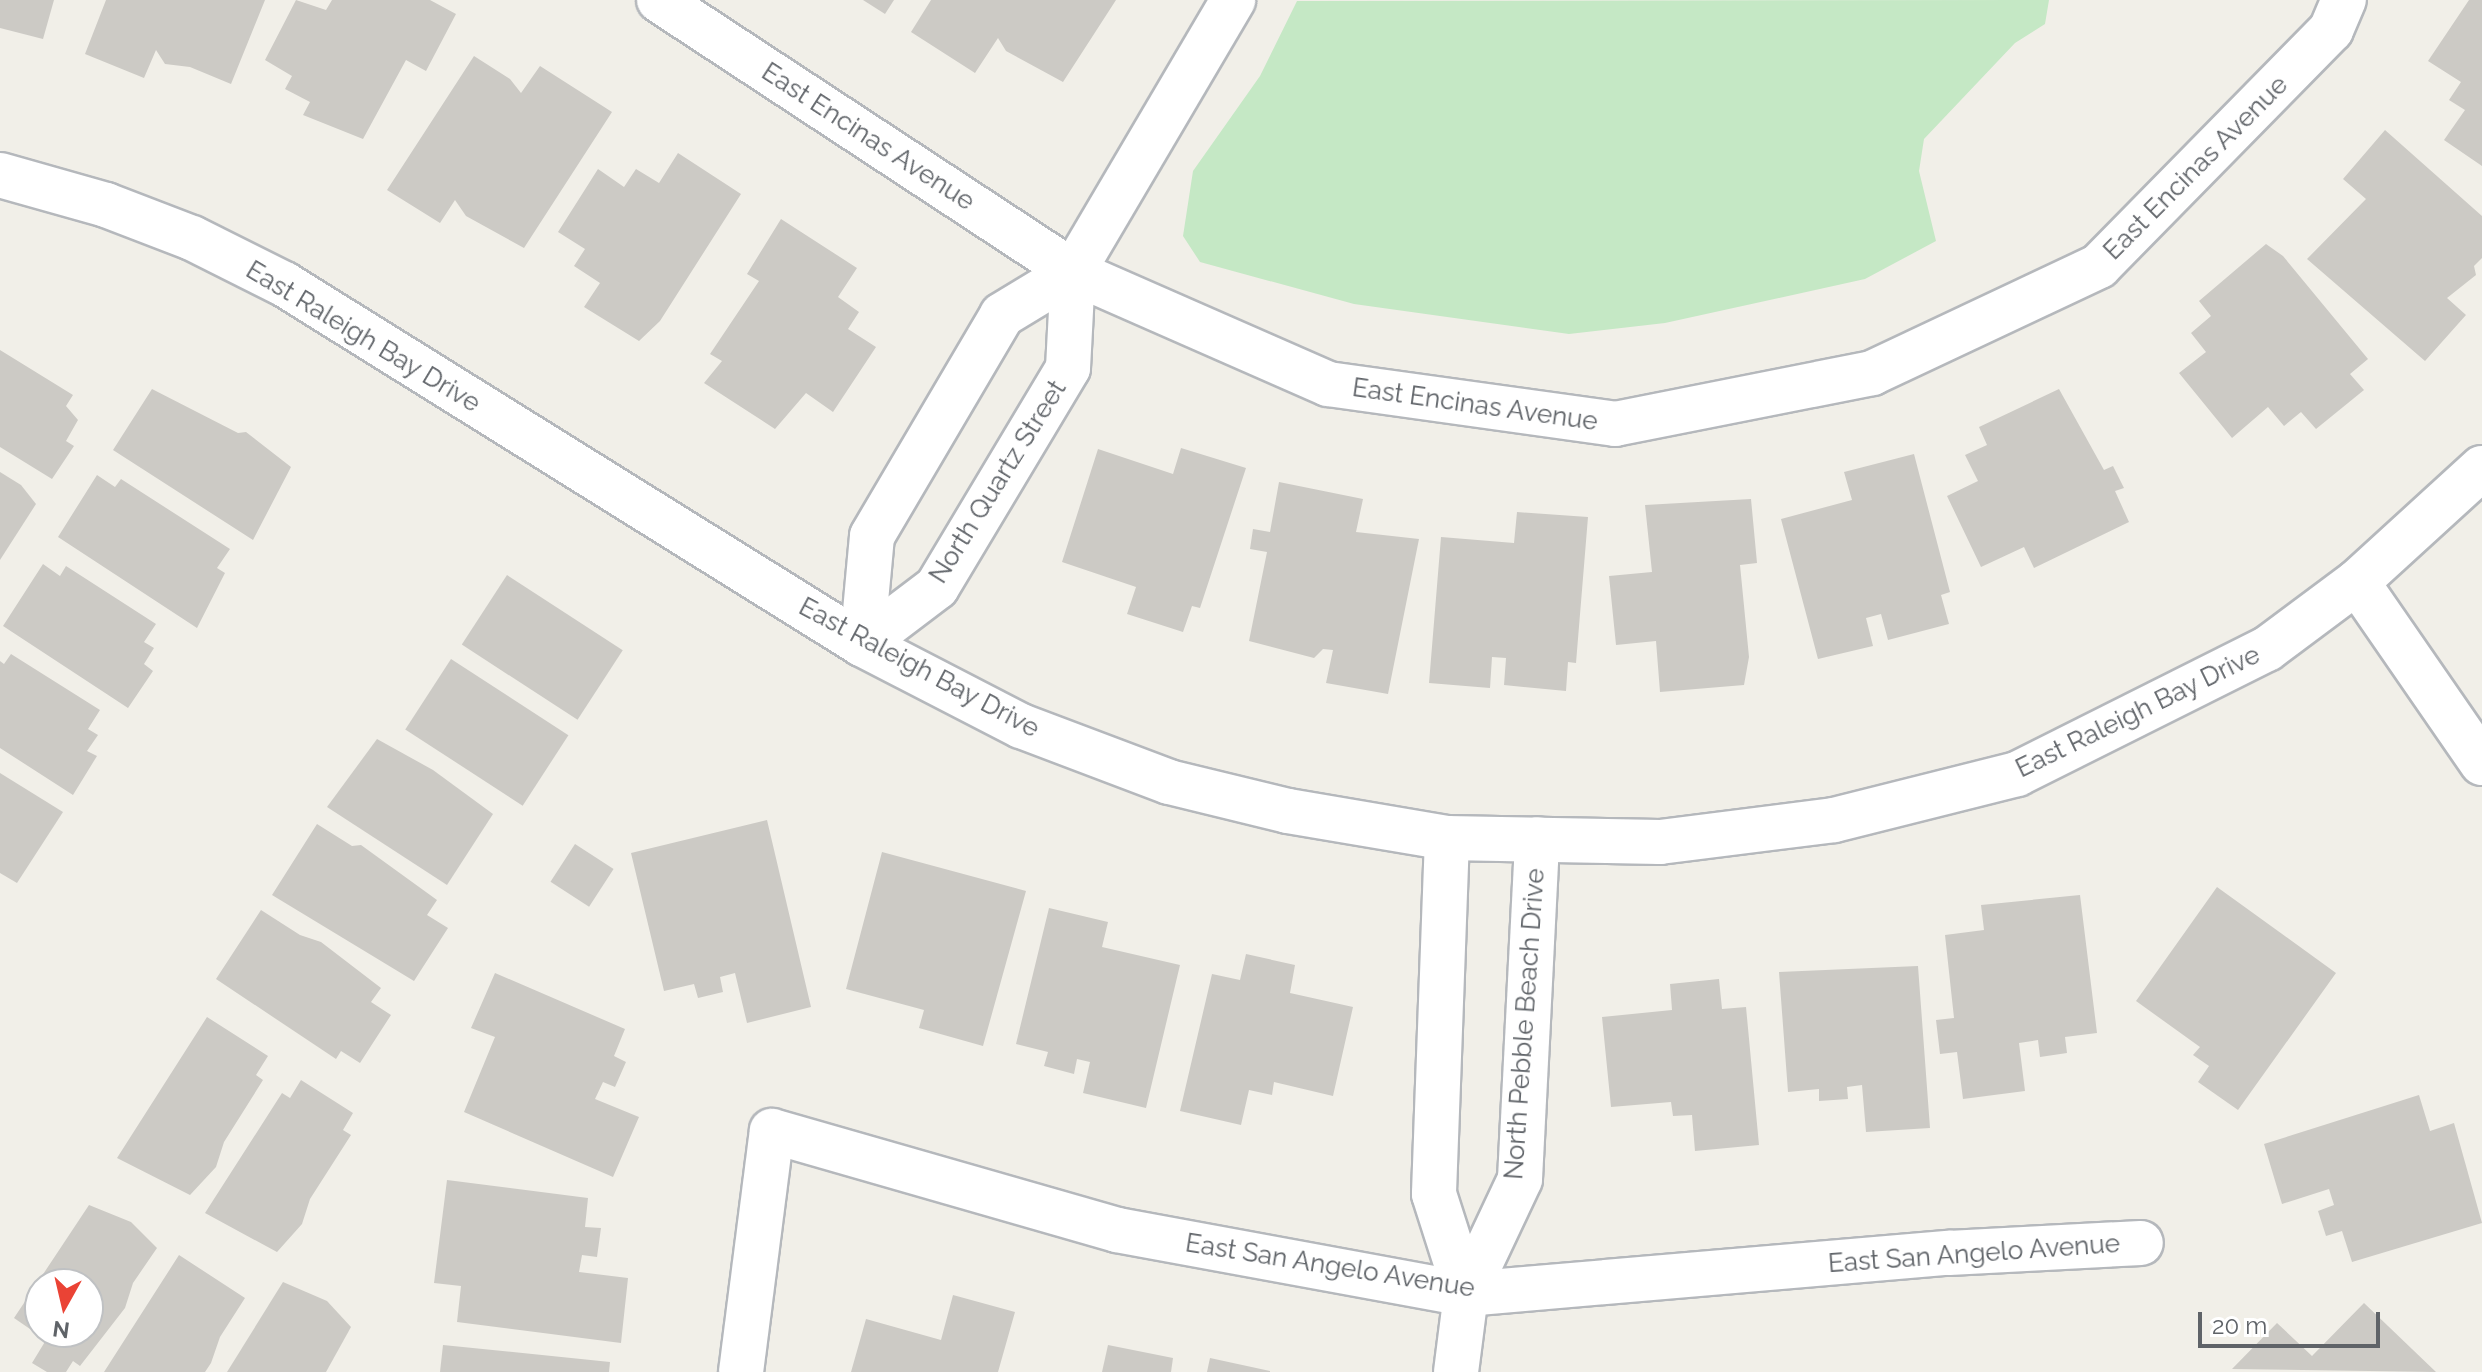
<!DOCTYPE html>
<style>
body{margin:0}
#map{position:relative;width:2482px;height:1372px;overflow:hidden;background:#f1efe8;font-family:Raleway,sans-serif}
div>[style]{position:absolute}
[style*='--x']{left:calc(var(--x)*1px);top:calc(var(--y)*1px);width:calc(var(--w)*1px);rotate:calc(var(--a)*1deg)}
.green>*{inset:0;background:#c5e8c5}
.building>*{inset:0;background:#cccac5;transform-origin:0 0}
.roads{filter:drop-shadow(2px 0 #b5b8bc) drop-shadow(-2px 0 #b5b8bc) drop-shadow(0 2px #b5b8bc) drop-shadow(0 -2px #b5b8bc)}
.street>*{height:44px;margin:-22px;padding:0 22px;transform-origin:22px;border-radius:22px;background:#fff}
.secondary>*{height:44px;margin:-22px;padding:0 22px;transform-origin:22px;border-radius:22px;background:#fff}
span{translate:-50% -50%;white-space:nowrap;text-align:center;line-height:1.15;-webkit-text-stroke:6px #fff;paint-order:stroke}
.street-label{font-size:26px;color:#5f6368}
.north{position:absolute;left:24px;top:1268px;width:80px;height:80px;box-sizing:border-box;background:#fff;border:2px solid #bfc1c3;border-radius:50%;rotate:188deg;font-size:22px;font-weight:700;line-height:32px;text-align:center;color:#5f6368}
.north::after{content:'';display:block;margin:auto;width:28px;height:36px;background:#ea4335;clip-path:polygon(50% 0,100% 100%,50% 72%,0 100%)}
.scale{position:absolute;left:2198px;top:1312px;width:182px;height:36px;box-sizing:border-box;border:4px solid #5f6368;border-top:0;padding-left:10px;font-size:24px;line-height:28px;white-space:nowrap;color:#5f6368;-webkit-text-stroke:6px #fff;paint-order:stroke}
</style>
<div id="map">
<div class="green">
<div style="clip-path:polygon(2049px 0,2045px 24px,2015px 43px,1924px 139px,1919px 171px,1936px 241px,1865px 279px,1665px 323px,1569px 334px,1354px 304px,1200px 262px,1183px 236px,1193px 171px,1260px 76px,1297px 1px)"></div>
</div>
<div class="building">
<div style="clip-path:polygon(0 0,54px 0,43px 39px,0 28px)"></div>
<div style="clip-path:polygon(106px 0,265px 0,231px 84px,190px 67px,165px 64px,156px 50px,144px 78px,85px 54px)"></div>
<div style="clip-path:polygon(296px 0,326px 10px,332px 0,430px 0,456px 14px,426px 71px,406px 60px,363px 139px,303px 115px,310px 102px,285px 89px,292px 76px,265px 60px)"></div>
<div style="clip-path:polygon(863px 0,894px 0,885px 14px)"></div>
<div style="clip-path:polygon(931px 0,1116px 0,1063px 82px,1006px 51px,998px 38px,975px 73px,911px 32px)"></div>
<div style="clip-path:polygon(2469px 0,2482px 0,2482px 166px,2444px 140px,2465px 110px,2449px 100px,2461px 82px,2428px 61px)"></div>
<div style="clip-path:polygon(474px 56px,510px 79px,521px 93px,540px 66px,612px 112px,524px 248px,466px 216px,455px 200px,440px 223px,387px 190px)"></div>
<div style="clip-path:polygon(2385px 130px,2482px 216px,2482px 258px,2474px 266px,2476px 275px,2447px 298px,2466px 315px,2425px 361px,2307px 259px,2366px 199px,2343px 179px)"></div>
<div style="clip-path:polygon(678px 153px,741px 194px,660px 321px,639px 341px,584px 307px,600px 283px,574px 266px,585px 249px,558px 232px,598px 169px,624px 187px,636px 169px,659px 183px)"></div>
<div style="clip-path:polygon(781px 219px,857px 268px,838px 297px,859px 312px,848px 329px,876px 347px,833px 412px,806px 393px,775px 429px,704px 383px,722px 361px,710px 354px,759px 281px,747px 274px)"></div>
<div style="clip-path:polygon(2266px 244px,2283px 256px,2368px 359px,2350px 374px,2364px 390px,2316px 429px,2301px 412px,2284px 426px,2268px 407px,2232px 438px,2179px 373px,2206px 352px,2191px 333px,2211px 316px,2199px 301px)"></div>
<div style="clip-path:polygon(0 350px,73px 395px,66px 406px,78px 420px,66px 441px,74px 446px,52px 479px,0 447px)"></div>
<div style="clip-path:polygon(152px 389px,238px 433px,246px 432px,291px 467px,253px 540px,113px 450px)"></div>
<div style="clip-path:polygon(2059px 389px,2104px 470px,2113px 466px,2124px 488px,2115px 491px,2129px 522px,2034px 568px,2024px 547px,1981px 567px,1947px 496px,1978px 481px,1965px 455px,1987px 445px,1979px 427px)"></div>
<div style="clip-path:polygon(1181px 448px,1246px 468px,1200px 608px,1192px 606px,1183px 632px,1127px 614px,1136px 587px,1062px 562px,1098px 449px,1173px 474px)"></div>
<div style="clip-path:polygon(1914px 454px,1950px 592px,1941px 595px,1949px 624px,1888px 640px,1881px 614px,1866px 618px,1873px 646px,1818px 659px,1781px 519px,1852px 500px,1844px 472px)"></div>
<div style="clip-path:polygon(0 472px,21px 485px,36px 504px,0 560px)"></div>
<div style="clip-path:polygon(97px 475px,115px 487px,121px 479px,230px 549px,217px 568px,225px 573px,197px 628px,58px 537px)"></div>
<div style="clip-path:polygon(1279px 482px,1363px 499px,1356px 532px,1419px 539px,1388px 694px,1326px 683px,1333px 650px,1323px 649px,1314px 658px,1249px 641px,1267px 552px,1250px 549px,1253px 529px,1270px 532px)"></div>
<div style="clip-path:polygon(1751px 499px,1757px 563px,1740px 565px,1749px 657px,1744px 685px,1660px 692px,1656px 641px,1616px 645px,1609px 576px,1652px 572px,1645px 505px)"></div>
<div style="clip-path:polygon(1517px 512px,1588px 517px,1576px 663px,1568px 662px,1566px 691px,1504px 685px,1506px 658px,1492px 657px,1490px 688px,1429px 683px,1441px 537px,1514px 543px)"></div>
<div style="clip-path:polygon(43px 564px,60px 576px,66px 566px,156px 624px,144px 642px,154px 648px,144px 664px,153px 671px,128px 708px,3px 626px)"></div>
<div style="left:507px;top:575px;width:138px;height:83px;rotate:33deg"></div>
<div style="clip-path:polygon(11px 654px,100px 710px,88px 729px,98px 735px,87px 751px,97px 756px,73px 795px,0 748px,0 661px,4px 664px)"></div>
<div style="left:451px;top:659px;width:140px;height:84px;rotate:33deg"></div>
<div style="clip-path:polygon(377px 739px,433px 770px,493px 814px,447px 885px,327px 807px)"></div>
<div style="clip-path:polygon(0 773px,63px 812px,17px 883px,0 873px)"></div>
<div style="clip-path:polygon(767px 820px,811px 1007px,747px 1023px,735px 973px,720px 977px,723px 992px,698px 998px,694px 984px,664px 991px,631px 853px)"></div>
<div style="clip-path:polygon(317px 824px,352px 846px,361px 845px,437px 900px,427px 915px,448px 928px,414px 981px,272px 895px)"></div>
<div style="left:575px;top:844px;width:46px;height:45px;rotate:33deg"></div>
<div style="clip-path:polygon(882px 852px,1026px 891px,983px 1046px,919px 1028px,924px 1010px,846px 989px)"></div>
<div style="clip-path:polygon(2217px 887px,2336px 973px,2238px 1110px,2198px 1082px,2209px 1066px,2193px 1055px,2200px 1047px,2136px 1001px)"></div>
<div style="clip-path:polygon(2080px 895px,2097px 1033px,2065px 1037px,2067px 1053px,2040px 1057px,2038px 1040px,2019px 1043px,2025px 1091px,1963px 1099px,1957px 1052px,1940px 1054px,1936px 1020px,1954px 1018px,1945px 935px,1984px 930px,1981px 905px)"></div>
<div style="clip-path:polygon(1049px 908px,1108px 922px,1102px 947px,1180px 965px,1146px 1108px,1083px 1093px,1090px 1062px,1077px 1059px,1074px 1074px,1044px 1066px,1048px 1052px,1016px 1044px)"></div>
<div style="clip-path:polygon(261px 910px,300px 935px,321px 942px,381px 988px,371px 1002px,391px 1015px,360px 1063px,341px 1051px,336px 1059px,216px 979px)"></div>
<div style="clip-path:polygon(1246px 954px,1295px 965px,1290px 993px,1353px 1007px,1333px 1096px,1274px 1082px,1272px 1095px,1249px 1090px,1241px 1125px,1180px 1111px,1212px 974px,1240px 980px)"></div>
<div style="clip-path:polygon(1918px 966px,1930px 1128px,1866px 1132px,1862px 1085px,1847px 1087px,1848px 1099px,1819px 1101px,1819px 1089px,1788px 1092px,1779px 972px)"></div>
<div style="clip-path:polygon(495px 973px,625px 1029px,614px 1056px,626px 1062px,615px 1087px,603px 1082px,595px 1099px,639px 1117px,613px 1177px,464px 1112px,495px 1037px,471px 1028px)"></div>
<div style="clip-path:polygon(1719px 979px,1722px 1009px,1746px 1007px,1759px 1145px,1695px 1151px,1692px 1115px,1673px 1116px,1671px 1102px,1611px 1107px,1602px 1017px,1672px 1010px,1670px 984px)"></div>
<div style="clip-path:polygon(207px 1017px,268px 1056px,256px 1075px,263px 1080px,224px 1142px,216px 1167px,190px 1195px,117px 1158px)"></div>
<div style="clip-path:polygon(301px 1080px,353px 1113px,343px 1130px,351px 1135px,310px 1199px,302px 1224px,277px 1252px,205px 1213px,282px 1093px,290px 1098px)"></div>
<div style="clip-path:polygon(2419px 1095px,2430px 1131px,2454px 1123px,2482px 1223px,2352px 1262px,2342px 1231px,2326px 1236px,2318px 1211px,2334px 1205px,2329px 1189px,2282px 1204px,2264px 1144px)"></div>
<div style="clip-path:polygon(447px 1180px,588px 1198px,585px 1227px,601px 1228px,597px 1257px,582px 1255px,579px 1272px,628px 1278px,621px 1343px,457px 1322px,461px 1286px,434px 1283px)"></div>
<div style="clip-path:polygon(evenodd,89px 1205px,131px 1222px,157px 1248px,133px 1283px,125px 1308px,80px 1366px,73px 1361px,66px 1372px,47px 1372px,32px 1363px,46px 1340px,14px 1318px,89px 1205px,40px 1284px,88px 1284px,88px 1332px,40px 1332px,40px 1284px)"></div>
<div style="clip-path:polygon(179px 1255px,245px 1298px,220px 1337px,211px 1363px,205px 1372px,104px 1372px)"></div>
<div style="clip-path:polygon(283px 1282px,327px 1301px,351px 1327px,326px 1372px,227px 1372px)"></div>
<div style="clip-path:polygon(953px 1295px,1015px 1312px,998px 1372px,851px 1372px,866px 1319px,941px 1340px)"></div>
<div style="clip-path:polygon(2364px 1303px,2436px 1372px,2232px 1369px,2277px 1323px,2312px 1356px)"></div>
<div style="clip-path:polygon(443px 1345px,610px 1362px,609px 1372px,440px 1372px)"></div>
<div style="clip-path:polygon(1108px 1345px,1173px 1358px,1171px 1372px,1102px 1372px)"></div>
<div style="clip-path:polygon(1210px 1358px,1270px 1371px,1270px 1372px,1207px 1372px)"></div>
</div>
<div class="roads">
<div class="street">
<div style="--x:659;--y:0;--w:495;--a:33.3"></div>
<div style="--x:1073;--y:272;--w:279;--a:23.7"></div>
<div style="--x:1328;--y:384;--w:290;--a:7.9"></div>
<div style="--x:1615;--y:424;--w:262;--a:-11.2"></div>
<div style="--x:1872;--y:373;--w:251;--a:-25.2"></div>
<div style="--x:2099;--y:266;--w:331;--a:-45.5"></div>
<div style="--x:2331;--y:30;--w:33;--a:-67"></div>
<div style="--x:862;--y:644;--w:94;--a:-37.2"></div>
<div style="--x:937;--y:587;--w:255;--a:-59.1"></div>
<div style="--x:1068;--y:368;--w:96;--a:-87"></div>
<div style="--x:1073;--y:272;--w:316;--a:-59.5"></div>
<div style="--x:862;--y:644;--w:108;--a:-84.7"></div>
<div style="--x:872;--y:536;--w:256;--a:-59.5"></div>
<div style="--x:1002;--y:315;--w:83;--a:-31.2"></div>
<div style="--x:1447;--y:838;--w:356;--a:92.1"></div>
<div style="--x:1434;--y:1194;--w:105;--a:72.3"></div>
<div style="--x:741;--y:1372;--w:243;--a:-82.7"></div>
<div style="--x:772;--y:1131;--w:359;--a:16"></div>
<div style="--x:1117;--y:1230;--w:355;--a:10.4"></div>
<div style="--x:1466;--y:1294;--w:485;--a:-4.9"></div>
<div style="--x:1949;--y:1253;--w:192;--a:-3"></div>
<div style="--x:1456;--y:1372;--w:79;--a:-82.7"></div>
<div style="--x:1466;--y:1294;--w:127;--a:-64.8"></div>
<div style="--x:1520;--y:1179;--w:340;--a:-87.1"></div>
</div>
<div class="secondary">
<div style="--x:0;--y:175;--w:110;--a:15.8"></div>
<div style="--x:106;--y:205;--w:92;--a:21"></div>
<div style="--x:192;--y:238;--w:103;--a:26.6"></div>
<div style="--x:284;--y:284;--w:681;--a:31.92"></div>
<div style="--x:862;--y:644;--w:179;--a:27.3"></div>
<div style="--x:1021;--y:726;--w:158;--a:20.7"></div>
<div style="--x:1169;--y:782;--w:122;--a:13.7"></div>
<div style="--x:1288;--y:811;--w:161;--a:9.6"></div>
<div style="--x:1447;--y:838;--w:213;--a:1.1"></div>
<div style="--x:1660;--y:842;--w:175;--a:-7.2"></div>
<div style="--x:1834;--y:820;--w:189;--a:-14.1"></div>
<div style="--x:2017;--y:774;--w:280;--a:-26.6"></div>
<div style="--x:2267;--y:649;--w:112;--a:-36.7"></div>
<div style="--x:2357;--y:582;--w:169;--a:-42.4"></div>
<div style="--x:2357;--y:582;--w:220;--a:55.4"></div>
</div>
</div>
<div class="street-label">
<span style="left:868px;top:137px;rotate:33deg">East Encinas Avenue</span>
<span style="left:2196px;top:168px;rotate:-45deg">East Encinas Avenue</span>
<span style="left:363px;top:337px;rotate:31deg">East Raleigh Bay Drive</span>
<span style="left:1475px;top:405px;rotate:8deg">East Encinas Avenue</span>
<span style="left:998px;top:482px;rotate:-58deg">North Quartz Street</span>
<span style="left:919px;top:668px;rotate:28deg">East Raleigh Bay Drive</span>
<span style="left:2138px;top:712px;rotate:-26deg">East Raleigh Bay Drive</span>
<span style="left:1525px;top:1024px;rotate:-86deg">North Pebble Beach Drive</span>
<span style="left:1974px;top:1254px;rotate:-4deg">East San Angelo Avenue</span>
<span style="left:1330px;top:1266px;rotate:9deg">East San Angelo Avenue</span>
</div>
<div class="north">N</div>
<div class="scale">20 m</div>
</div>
